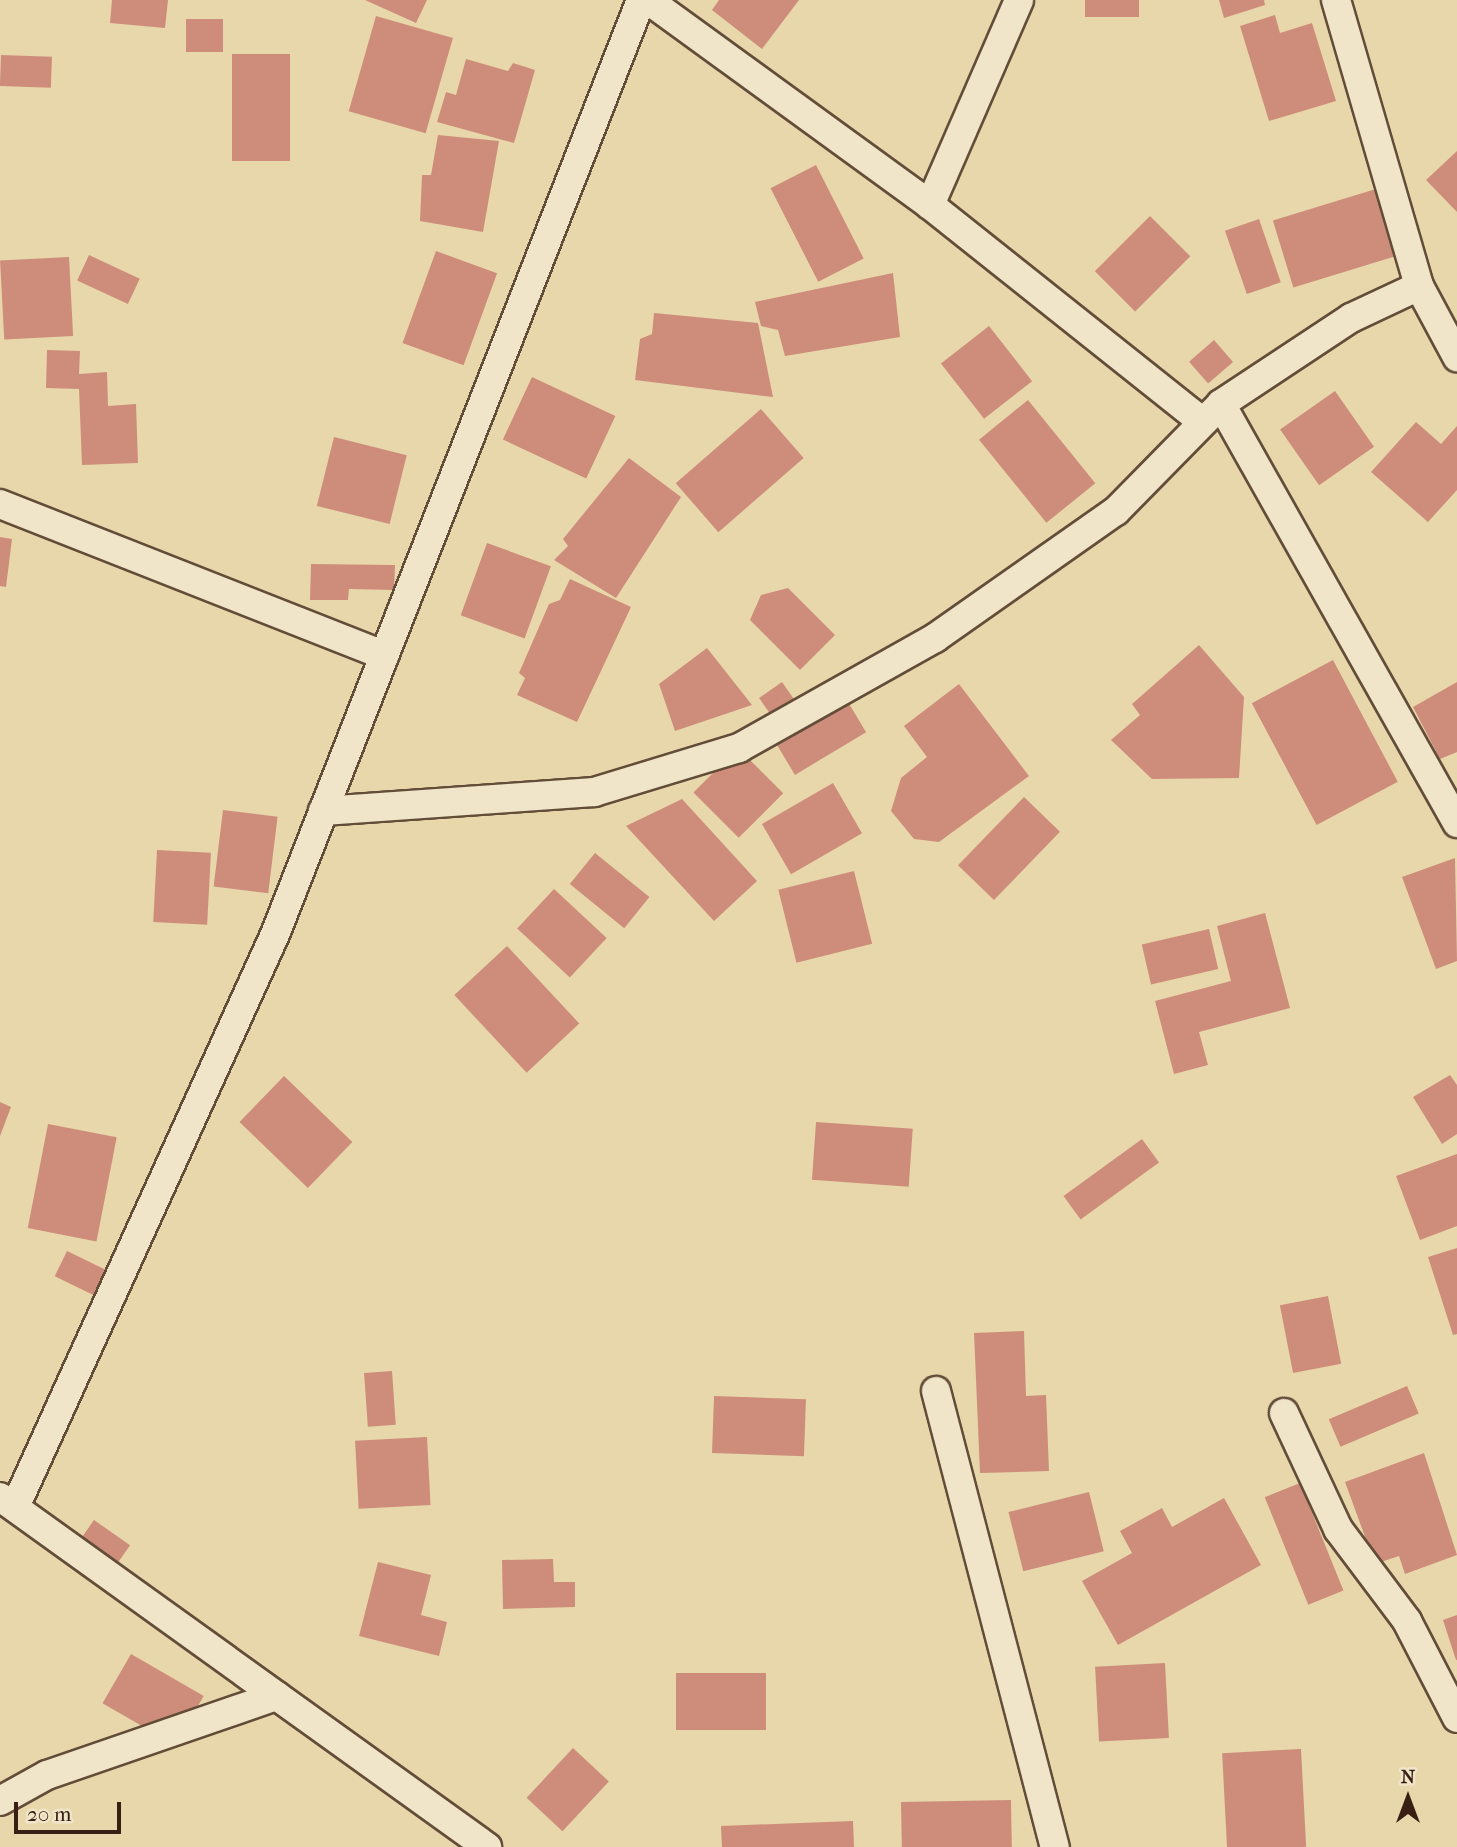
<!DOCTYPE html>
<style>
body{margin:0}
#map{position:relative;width:1457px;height:1847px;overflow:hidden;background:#e8d7ab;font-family:"IM FELL French Canon",serif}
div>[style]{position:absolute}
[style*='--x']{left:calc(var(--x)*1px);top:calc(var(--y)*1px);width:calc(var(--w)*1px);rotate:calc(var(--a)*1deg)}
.building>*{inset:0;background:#ce8d7a;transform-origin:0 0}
.roads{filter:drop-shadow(2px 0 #634d39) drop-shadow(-2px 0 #634d39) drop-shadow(0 2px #634d39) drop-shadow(0 -2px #634d39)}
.minor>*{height:28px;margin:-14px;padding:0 14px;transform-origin:14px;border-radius:14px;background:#f0e5c8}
span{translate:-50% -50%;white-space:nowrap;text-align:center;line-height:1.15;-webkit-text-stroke:5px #f0e5c8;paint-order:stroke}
.north{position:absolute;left:1373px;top:1763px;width:70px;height:70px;-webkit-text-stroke:5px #f0e5c8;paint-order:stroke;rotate:0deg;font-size:19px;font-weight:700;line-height:28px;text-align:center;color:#371f13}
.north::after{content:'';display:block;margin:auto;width:24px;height:32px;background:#371f13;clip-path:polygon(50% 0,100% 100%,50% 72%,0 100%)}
.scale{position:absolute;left:14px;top:1802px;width:107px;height:32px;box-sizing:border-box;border:4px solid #371f13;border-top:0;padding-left:9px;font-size:21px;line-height:24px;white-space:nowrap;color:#371f13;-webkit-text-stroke:5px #f0e5c8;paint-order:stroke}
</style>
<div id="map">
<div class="building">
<div style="clip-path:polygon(112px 0,168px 0,165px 28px,110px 23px)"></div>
<div style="clip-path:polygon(365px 0,427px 0,416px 23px)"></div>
<div style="clip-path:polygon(719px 0,799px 0,762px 49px,712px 10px)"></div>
<div style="left:1085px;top:0;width:54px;height:17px"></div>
<div style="clip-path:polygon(1219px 0,1264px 0,1265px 5px,1224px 18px)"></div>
<div style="clip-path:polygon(1275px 15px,1280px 33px,1312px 23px,1336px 101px,1269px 121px,1240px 26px)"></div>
<div style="left:376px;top:16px;width:80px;height:99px;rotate:16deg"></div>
<div style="left:186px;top:19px;width:37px;height:33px"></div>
<div style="left:290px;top:54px;width:107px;height:58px;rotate:90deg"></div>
<div style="left:1px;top:55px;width:51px;height:31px;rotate:2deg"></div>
<div style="clip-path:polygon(466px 59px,508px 71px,513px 63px,535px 70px,514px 143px,437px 122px,446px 92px,456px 95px)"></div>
<div style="clip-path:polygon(438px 135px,499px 141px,483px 232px,420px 221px,422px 175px,431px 175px)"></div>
<div style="clip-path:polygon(1457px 151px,1457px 212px,1426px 180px)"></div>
<div style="left:816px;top:165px;width:105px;height:51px;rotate:63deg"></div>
<div style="left:1379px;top:188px;width:70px;height:111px;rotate:73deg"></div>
<div style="left:1150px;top:216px;width:57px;height:78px;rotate:45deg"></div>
<div style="left:1259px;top:219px;width:67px;height:36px;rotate:71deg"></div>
<div style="left:436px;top:251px;width:65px;height:98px;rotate:20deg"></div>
<div style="left:89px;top:255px;width:56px;height:28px;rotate:25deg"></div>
<div style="left:69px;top:257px;width:79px;height:69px;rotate:87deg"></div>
<div style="clip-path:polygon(893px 273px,900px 337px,785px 356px,778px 330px,761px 326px,755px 302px)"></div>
<div style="clip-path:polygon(654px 313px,758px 323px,773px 397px,635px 380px,640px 339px,652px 334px)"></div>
<div style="left:989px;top:326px;width:70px;height:61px;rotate:52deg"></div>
<div style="left:1214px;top:340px;width:29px;height:33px;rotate:49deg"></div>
<div style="clip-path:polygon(47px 350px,80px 351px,79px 374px,107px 372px,108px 406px,136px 404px,138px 463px,82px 465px,79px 389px,46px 388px)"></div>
<div style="left:532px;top:377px;width:92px;height:69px;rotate:25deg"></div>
<div style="left:1335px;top:391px;width:68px;height:67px;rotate:55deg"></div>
<div style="left:1028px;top:400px;width:107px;height:63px;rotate:51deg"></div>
<div style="left:761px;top:409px;width:65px;height:113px;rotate:49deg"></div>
<div style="clip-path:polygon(1416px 422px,1441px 444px,1457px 426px,1457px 490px,1428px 522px,1371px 472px)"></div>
<div style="left:334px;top:437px;width:75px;height:71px;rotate:14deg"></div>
<div style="clip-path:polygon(629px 458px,681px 497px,616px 598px,554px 560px,568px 546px,563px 539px)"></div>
<div style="clip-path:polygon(0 537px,12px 539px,6px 587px,0 586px)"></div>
<div style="left:487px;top:543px;width:68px;height:77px;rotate:20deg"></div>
<div style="clip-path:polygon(311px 564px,395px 565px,394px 590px,349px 589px,348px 600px,310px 600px)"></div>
<div style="clip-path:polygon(570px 579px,631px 607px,577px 722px,517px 695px,525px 678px,519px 673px,549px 604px,560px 600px)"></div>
<div style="clip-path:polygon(788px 588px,835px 635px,800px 670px,750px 620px,761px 595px)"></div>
<div style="clip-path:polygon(1199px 645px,1244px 697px,1239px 778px,1152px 779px,1111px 740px,1140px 715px,1132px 704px)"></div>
<div style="clip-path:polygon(707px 648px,752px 705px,675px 731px,659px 684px)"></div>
<div style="left:1333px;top:660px;width:138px;height:92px;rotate:62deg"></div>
<div style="left:782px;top:682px;width:21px;height:28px;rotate:55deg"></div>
<div style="clip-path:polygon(1457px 682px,1457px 752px,1440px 759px,1413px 707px)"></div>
<div style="clip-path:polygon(959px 684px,1029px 776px,939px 842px,914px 839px,891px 811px,901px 778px,927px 757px,904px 726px)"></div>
<div style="left:845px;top:697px;width:41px;height:83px;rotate:59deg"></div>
<div style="left:738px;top:748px;width:64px;height:63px;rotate:45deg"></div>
<div style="left:833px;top:783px;width:58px;height:82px;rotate:60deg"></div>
<div style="left:1024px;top:797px;width:50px;height:95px;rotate:44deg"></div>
<div style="clip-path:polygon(682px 799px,757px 881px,714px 921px,626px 826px)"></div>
<div style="left:223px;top:810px;width:55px;height:77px;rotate:7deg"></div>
<div style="left:157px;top:850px;width:54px;height:72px;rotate:3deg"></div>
<div style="left:595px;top:853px;width:70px;height:40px;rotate:39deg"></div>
<div style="clip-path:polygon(1455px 858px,1457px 961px,1436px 969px,1402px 877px)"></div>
<div style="left:854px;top:871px;width:75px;height:78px;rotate:76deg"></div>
<div style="left:554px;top:889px;width:72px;height:54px;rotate:43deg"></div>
<div style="clip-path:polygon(1265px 913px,1290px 1008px,1199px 1032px,1208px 1065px,1174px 1074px,1155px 1001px,1231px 981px,1217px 926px)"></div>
<div style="left:1209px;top:929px;width:41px;height:69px;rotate:77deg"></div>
<div style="left:507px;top:946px;width:106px;height:72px;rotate:47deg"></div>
<div style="clip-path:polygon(1450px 1075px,1457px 1085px,1457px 1134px,1442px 1144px,1413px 1097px)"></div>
<div style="left:284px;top:1076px;width:95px;height:64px;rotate:44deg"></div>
<div style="clip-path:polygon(0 1102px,11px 1107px,0 1136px)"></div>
<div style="left:816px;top:1122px;width:97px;height:58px;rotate:4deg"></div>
<div style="left:48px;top:1124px;width:70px;height:106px;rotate:11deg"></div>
<div style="left:1142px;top:1139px;width:29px;height:97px;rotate:54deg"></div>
<div style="clip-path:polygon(1457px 1154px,1457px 1226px,1420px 1240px,1396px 1176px)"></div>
<div style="clip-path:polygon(1457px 1248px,1457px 1334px,1453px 1335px,1428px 1257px)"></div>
<div style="left:67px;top:1251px;width:43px;height:28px;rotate:26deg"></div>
<div style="left:1328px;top:1296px;width:69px;height:49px;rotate:79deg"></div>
<div style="clip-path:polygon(1024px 1331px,1026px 1396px,1046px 1395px,1049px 1471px,980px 1473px,974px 1333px)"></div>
<div style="left:392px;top:1371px;width:54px;height:28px;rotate:86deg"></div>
<div style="left:1407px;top:1386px;width:30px;height:85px;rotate:67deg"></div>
<div style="left:714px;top:1396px;width:92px;height:57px;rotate:2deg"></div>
<div style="left:427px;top:1437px;width:68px;height:72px;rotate:87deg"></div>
<div style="clip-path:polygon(1424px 1453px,1457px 1555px,1405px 1574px,1399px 1556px,1375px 1564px,1345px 1482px)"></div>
<div style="left:1300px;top:1483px;width:116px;height:38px;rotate:68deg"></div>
<div style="left:1089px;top:1492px;width:61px;height:83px;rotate:76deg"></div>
<div style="clip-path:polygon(1224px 1498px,1261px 1565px,1118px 1645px,1082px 1581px,1132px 1553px,1120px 1531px,1162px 1508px,1172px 1527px)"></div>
<div style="left:94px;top:1520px;width:44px;height:24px;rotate:35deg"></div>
<div style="clip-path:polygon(553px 1559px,554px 1582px,575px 1582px,575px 1607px,503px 1609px,502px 1560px)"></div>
<div style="clip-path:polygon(378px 1562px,431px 1575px,421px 1615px,447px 1622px,439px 1656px,359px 1636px)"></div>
<div style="clip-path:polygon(1457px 1615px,1457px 1660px,1456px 1660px,1443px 1620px)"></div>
<div style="left:131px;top:1654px;width:84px;height:57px;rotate:30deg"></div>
<div style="left:1165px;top:1663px;width:75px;height:70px;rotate:87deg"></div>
<div style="left:766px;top:1673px;width:57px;height:90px;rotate:90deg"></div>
<div style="left:573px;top:1748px;width:49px;height:68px;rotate:43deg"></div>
<div style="left:1301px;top:1749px;width:98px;height:79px;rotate:87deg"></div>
<div style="left:1011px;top:1800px;width:47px;height:110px;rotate:89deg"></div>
<div style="clip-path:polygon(853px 1821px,854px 1847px,722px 1847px,721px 1826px)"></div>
</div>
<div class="roads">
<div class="minor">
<div style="--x:648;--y:0;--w:349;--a:36"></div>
<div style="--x:930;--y:205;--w:347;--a:38.5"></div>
<div style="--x:1336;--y:0;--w:298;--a:73.8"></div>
<div style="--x:1419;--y:286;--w:81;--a:61.8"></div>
<div style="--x:930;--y:205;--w:223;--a:-66.5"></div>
<div style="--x:1221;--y:404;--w:481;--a:60.6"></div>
<div style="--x:0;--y:504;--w:413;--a:21.5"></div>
<div style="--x:323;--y:811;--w:272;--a:-4"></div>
<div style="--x:594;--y:792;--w:152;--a:-16.9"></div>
<div style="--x:739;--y:748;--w:225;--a:-29.3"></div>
<div style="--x:935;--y:638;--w:221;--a:-35.1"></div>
<div style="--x:1116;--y:511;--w:150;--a:-45.5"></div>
<div style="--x:1221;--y:404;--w:156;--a:-33.5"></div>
<div style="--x:1351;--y:318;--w:75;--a:-25.2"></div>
<div style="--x:936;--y:1391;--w:471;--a:75.4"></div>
<div style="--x:1284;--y:1413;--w:128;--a:65"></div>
<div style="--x:1338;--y:1529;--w:115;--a:53.1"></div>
<div style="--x:1407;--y:1621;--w:109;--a:62.7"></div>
<div style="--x:0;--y:1497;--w:600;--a:35.7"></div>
<div style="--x:16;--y:1505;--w:629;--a:-65.59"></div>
<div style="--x:276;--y:932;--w:1001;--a:-68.61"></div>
<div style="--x:0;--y:1801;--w:54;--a:-29"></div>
<div style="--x:47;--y:1775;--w:243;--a:-19"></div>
</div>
</div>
<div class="north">N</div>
<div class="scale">20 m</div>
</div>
